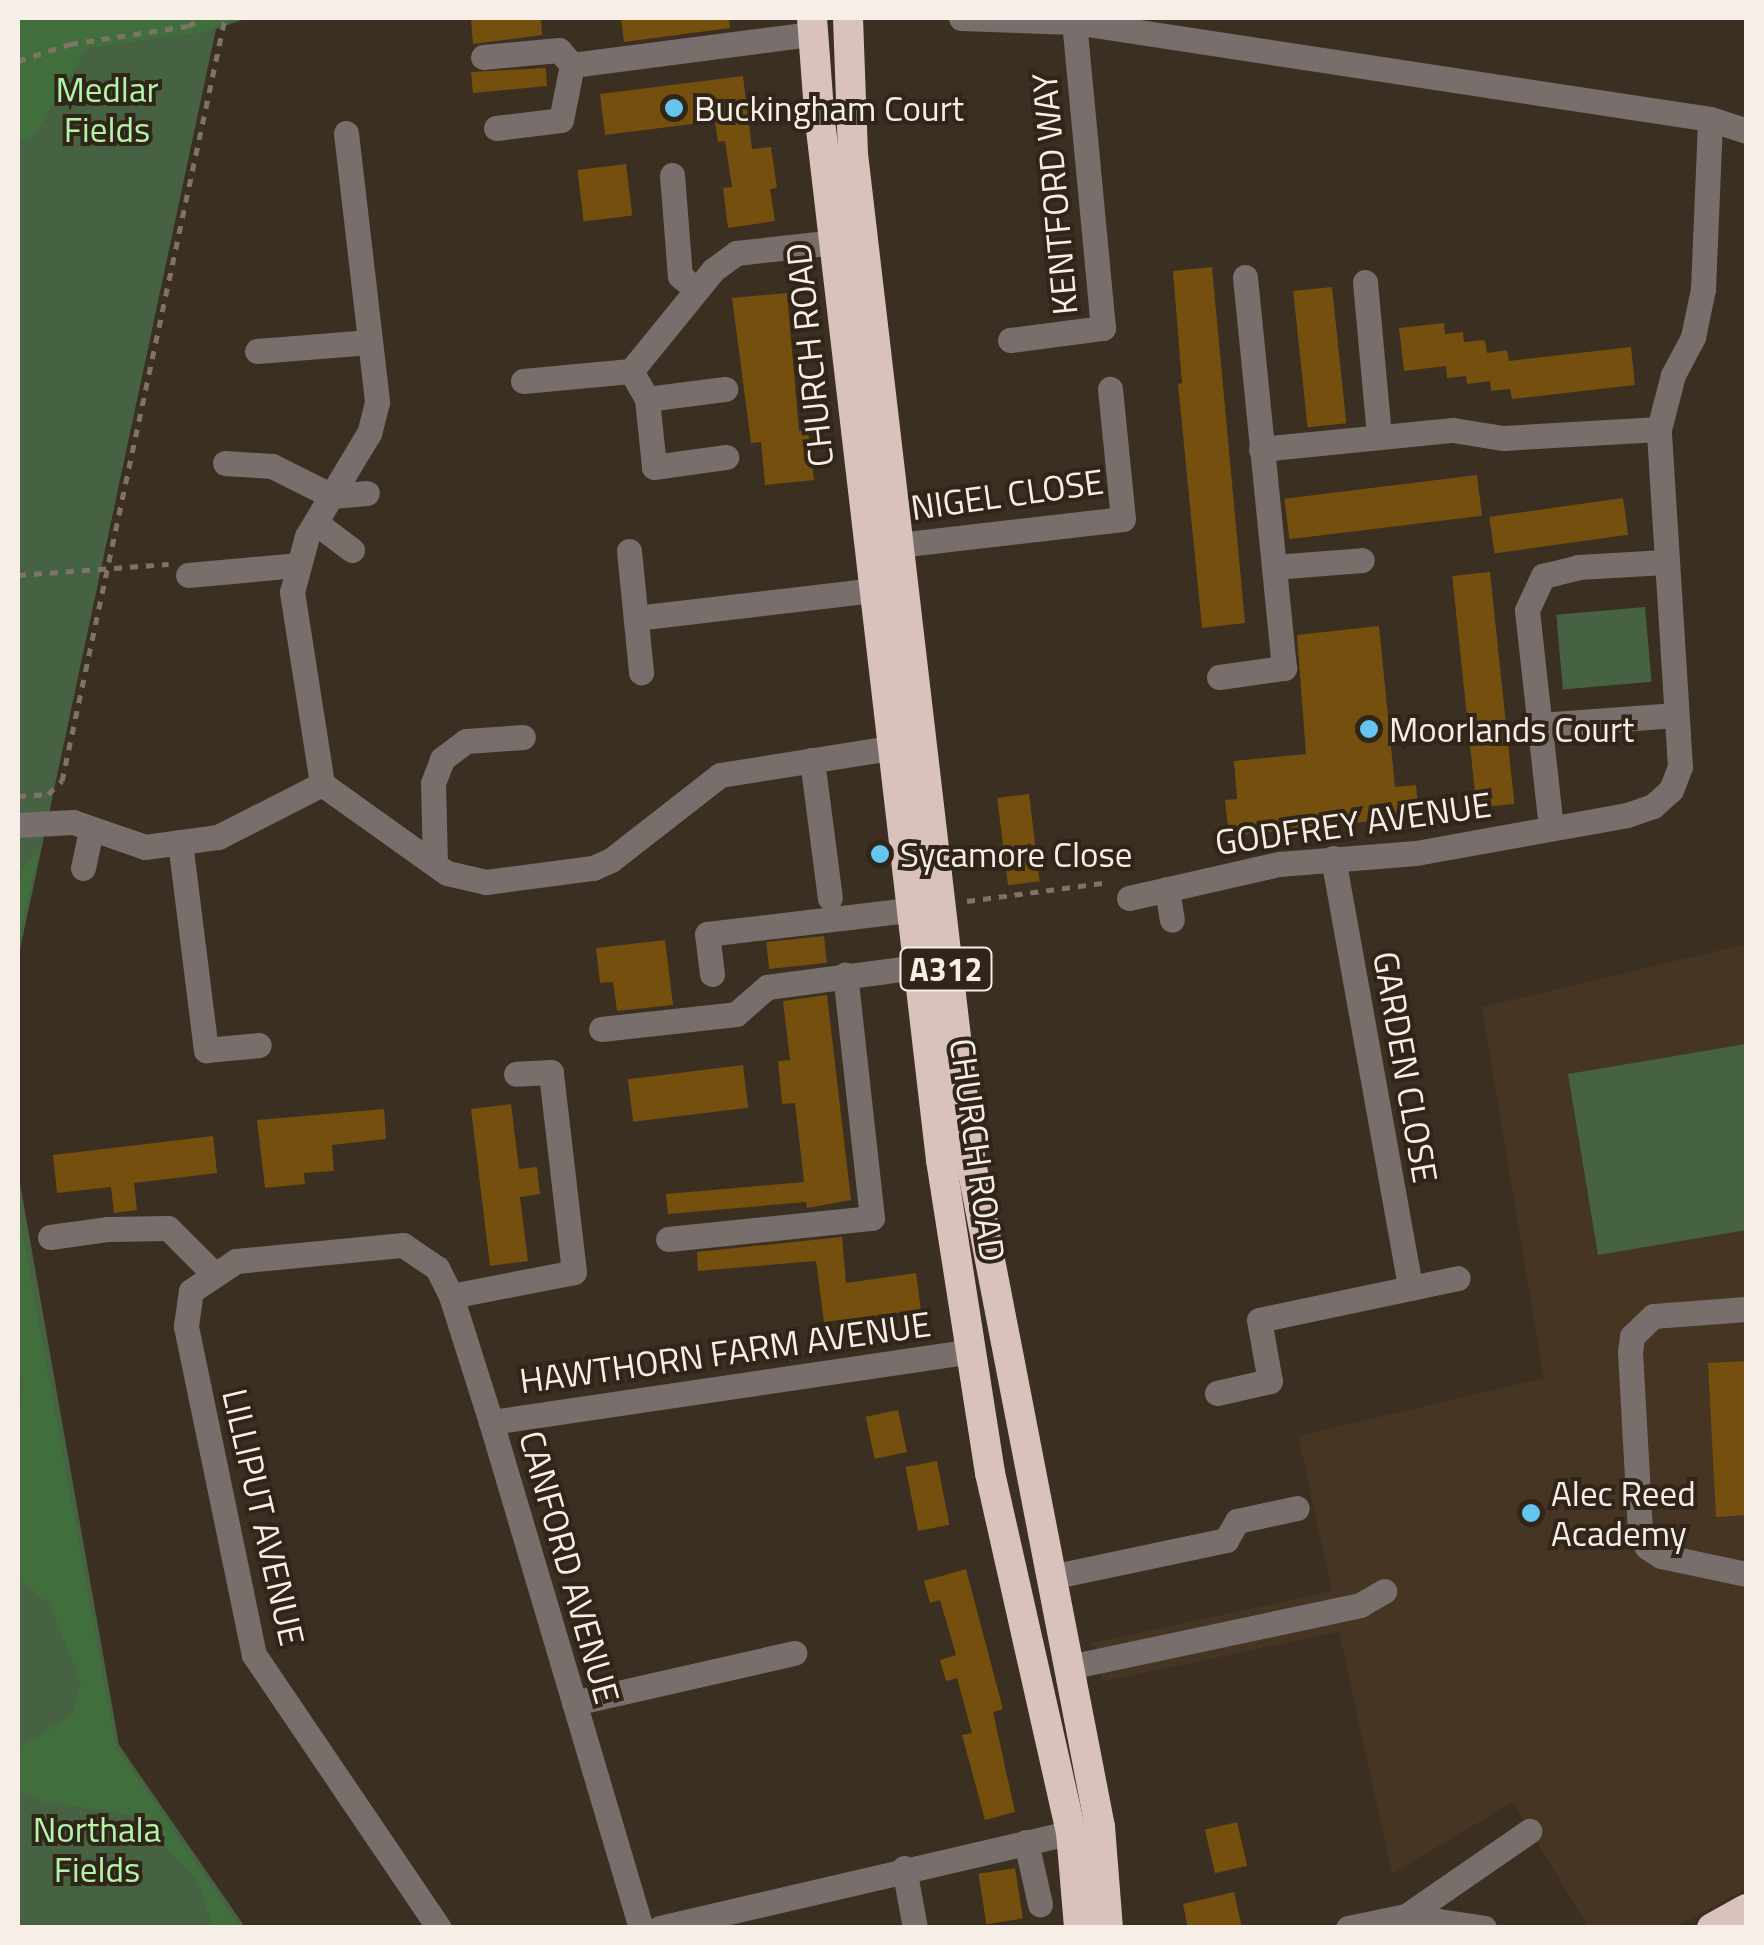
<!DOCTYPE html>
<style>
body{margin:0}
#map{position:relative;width:1764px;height:1945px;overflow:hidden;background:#3a2f21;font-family:"Titillium Web",sans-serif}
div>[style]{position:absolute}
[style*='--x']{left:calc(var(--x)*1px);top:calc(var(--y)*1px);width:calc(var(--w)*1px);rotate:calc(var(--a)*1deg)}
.built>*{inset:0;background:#453522}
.green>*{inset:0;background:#466243;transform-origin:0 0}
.forest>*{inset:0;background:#416e3d}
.building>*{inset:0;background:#754f0d;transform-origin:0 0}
.path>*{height:5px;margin-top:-2.5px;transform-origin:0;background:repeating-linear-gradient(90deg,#7d7367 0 8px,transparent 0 16px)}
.minor>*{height:25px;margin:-12.5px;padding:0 12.5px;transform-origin:12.5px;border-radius:12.5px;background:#786e6b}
.highway>*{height:30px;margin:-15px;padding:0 15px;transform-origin:15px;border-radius:15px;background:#d9c2bb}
.dots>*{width:28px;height:28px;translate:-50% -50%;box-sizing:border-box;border:5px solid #302518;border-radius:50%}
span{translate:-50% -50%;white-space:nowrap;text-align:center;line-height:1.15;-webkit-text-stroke:8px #302518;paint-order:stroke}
.shield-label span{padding:2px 8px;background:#302518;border:2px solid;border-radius:8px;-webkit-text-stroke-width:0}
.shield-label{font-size:32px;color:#f7efe7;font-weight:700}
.park-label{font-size:35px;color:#b1f5aa}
.poi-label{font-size:35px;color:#f7efe7}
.left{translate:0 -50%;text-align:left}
.street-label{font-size:35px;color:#f7efe7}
.frame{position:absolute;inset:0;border:20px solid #f7efe7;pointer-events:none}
</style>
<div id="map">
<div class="built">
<div style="clip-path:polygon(1746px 944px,1746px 1889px,1675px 1927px,1588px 1927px,1513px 1802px,1392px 1874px,1339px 1632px,1101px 1682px,1104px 1658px,1091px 1643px,1332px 1591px,1298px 1436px,1544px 1378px,1482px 1007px)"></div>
</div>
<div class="green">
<div style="clip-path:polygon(18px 18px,248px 18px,216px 29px,18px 959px)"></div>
<div style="left:1645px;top:607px;width:75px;height:89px;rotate:85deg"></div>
<div style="clip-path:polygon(1746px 1044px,1746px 1230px,1598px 1255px,1568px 1074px)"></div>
<div style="clip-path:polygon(18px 1172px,119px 1745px,245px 1927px,18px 1927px)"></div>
</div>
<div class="forest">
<div style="clip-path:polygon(18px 18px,236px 18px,203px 32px,87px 48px,35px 135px,18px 141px)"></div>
<div style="clip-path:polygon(39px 850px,18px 944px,21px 870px)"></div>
<div style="clip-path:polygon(18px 1207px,116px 1747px,240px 1927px,213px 1927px,198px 1881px,133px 1815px,46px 1802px,18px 1791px,18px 1748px,73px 1714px,81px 1681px,49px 1604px,18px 1579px,18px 1443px,23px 1381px,18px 1367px)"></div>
</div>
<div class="building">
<div style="clip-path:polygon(488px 18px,541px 18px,542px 35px,473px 44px,471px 19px)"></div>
<div style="clip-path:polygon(621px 18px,729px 18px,730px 28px,624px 42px)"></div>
<div style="clip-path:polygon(546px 68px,547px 86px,473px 93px,471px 72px)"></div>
<div style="clip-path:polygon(743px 76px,752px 149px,771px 147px,777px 188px,770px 189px,775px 221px,728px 228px,723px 188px,732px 187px,725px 141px,718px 142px,715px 121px,605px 135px,600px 94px)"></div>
<div style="left:626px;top:164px;width:52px;height:49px;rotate:83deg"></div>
<div style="clip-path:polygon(1212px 267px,1245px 623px,1202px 628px,1178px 384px,1182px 383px,1173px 271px)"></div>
<div style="left:1332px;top:287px;width:137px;height:39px;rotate:84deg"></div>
<div style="clip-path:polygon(787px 293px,799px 431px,808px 430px,814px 480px,765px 485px,761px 442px,751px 443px,732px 298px)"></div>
<div style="clip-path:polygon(1444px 323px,1445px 334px,1463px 332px,1464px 342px,1485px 340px,1487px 353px,1507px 350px,1509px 361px,1631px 347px,1635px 385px,1512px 399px,1510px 389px,1491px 391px,1490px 381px,1467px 384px,1466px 376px,1447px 378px,1446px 366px,1404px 371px,1399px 328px)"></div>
<div style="left:1477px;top:475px;width:41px;height:194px;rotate:83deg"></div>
<div style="left:1623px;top:498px;width:37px;height:135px;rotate:82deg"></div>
<div style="left:1490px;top:572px;width:233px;height:38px;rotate:84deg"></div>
<div style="clip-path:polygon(1379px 626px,1395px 787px,1416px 785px,1419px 816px,1229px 836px,1225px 800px,1237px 799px,1234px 761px,1306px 754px,1297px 635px)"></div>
<div style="left:1029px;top:794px;width:88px;height:32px;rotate:83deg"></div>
<div style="left:824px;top:936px;width:27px;height:58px;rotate:84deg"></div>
<div style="clip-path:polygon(665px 940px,673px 1005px,617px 1011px,613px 982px,600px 983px,596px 948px)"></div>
<div style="clip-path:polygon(827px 995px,851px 1200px,807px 1208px,806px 1202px,668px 1214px,666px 1194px,804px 1182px,795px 1103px,782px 1104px,778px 1061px,790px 1060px,783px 1001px)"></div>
<div style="left:743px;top:1065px;width:43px;height:116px;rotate:83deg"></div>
<div style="clip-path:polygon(511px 1104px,519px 1169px,537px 1167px,540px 1194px,520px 1197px,528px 1261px,490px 1266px,471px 1109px)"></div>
<div style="clip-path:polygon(384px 1109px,386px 1139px,332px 1145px,334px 1171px,304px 1173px,305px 1184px,265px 1188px,257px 1120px)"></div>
<div style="clip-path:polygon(213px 1136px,217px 1173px,134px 1183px,137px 1210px,114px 1213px,111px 1187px,57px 1193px,53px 1155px)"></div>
<div style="clip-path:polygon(842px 1237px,846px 1283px,916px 1273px,921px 1310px,824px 1322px,816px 1261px,698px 1271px,697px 1252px)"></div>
<div style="clip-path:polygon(1746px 1361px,1746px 1515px,1716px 1517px,1708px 1363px)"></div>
<div style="left:898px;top:1410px;width:43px;height:33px;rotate:78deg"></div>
<div style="left:937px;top:1461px;width:65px;height:32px;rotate:79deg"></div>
<div style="clip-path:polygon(966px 1569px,1003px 1709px,993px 1712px,1015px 1812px,985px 1820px,962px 1735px,972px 1733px,957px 1678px,946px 1681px,940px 1660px,956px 1655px,940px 1600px,930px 1603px,924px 1581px)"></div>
<div style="left:1237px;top:1822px;width:45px;height:33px;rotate:77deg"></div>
<div style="left:1015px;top:1868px;width:51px;height:37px;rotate:81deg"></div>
<div style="clip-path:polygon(1234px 1892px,1242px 1928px,1188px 1928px,1183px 1904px)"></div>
</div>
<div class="path">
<div style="--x:18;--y:61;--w:55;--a:-18.1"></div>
<div style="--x:70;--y:44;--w:119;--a:-8.7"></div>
<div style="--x:188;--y:26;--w:17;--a:-28"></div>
<div style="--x:18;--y:575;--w:151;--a:-4.2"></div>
<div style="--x:18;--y:796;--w:30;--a:-4"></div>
<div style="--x:48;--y:794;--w:19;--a:-43"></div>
<div style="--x:62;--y:781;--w:780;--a:-77.94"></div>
<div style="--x:967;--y:901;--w:144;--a:-7.6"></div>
</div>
<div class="minor">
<div style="--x:961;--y:18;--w:113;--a:2"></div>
<div style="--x:1074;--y:22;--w:643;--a:8.67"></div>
<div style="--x:1710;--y:119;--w:38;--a:18"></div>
<div style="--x:483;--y:57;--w:76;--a:-5.3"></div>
<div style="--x:559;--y:50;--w:20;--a:49"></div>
<div style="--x:572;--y:65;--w:242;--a:-7.4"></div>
<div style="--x:496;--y:128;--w:65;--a:-7"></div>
<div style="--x:561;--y:120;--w:56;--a:-78.7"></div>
<div style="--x:346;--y:133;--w:271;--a:83.4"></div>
<div style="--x:377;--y:402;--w:32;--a:104"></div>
<div style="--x:369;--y:433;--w:120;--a:121"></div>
<div style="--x:307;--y:536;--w:58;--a:105"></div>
<div style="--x:292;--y:592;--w:194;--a:81.1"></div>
<div style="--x:322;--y:784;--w:153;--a:35.5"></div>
<div style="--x:447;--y:873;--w:40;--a:13"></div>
<div style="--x:486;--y:882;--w:108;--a:-7.5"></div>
<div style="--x:593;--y:868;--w:20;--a:-24"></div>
<div style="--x:611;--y:860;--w:138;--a:-37.9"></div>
<div style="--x:720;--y:775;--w:173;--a:-9"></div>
<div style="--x:672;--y:175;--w:101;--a:85.5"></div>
<div style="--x:680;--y:276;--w:22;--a:39"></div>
<div style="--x:1365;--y:282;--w:155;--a:84.8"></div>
<div style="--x:1010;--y:340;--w:94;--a:-7.4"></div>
<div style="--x:1103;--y:328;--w:307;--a:-95.4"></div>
<div style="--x:257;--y:351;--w:113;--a:-4.6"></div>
<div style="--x:631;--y:371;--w:32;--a:60"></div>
<div style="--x:647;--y:399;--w:68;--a:84.1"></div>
<div style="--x:654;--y:467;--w:73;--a:-7.9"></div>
<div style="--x:523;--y:381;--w:108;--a:-5.3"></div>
<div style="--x:631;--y:371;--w:130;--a:-50.9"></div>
<div style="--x:713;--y:270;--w:29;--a:-36"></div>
<div style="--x:736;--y:253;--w:100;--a:-6.3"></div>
<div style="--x:647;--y:399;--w:79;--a:-7.3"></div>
<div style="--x:1261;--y:449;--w:193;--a:-5.7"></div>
<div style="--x:1453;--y:430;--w:51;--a:9.1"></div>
<div style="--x:1503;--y:438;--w:156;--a:-3.3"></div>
<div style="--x:225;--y:463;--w:47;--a:3.7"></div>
<div style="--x:272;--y:466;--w:67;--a:26.6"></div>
<div style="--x:332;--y:496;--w:35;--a:-5"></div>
<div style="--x:316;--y:523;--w:45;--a:36.9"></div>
<div style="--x:898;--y:545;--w:226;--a:-6.6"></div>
<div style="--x:1123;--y:519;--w:131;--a:-95.7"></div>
<div style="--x:629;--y:551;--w:122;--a:84.3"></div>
<div style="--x:1274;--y:567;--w:88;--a:-4.5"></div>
<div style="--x:188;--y:575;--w:109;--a:-5.2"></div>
<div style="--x:636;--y:618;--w:239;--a:-6.7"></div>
<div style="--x:1219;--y:677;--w:66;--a:-7.9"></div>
<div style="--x:1284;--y:668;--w:393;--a:-95.7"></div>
<div style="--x:1540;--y:725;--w:136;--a:-4.2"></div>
<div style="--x:812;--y:760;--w:139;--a:82.6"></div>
<div style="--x:18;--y:825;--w:55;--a:-3.1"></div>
<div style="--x:73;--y:822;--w:76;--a:19.1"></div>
<div style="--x:145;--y:847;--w:74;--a:-7.8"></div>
<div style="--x:218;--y:837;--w:117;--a:-27"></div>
<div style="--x:1551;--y:828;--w:219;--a:-96.3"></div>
<div style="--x:1527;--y:610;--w:38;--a:-65"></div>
<div style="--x:1543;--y:576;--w:36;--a:-14"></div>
<div style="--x:1578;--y:567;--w:87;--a:-3.3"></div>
<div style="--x:180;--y:842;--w:210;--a:82.9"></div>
<div style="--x:206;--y:1050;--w:53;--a:-5.4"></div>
<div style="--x:1333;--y:858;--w:437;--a:79.8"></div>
<div style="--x:435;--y:864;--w:81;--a:-91.4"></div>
<div style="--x:433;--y:783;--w:26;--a:-69"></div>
<div style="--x:442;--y:759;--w:30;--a:-37"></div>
<div style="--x:466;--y:741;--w:57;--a:-4"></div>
<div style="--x:83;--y:868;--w:40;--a:-78"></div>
<div style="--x:1167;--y:889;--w:31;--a:81"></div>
<div style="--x:1129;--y:898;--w:154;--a:-12.8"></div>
<div style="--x:1279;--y:864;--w:137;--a:-4.6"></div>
<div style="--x:1416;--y:853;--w:214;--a:-10.2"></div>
<div style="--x:1627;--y:815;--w:28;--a:-19"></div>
<div style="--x:1653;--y:806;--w:24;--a:-42"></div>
<div style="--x:1671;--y:790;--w:25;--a:-69"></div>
<div style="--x:1680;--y:767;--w:339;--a:-93.6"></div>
<div style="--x:1659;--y:429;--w:56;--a:-75.5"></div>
<div style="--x:1673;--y:375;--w:43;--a:-62.2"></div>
<div style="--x:1693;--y:337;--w:49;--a:-78.2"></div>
<div style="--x:1703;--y:289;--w:170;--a:-87.6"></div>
<div style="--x:712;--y:974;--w:40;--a:-97.1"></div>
<div style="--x:707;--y:934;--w:203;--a:-6.8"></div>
<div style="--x:601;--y:1029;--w:136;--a:-6.3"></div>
<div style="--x:736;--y:1014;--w:41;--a:-41.1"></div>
<div style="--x:767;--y:987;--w:150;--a:-7.6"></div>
<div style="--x:50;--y:1237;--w:59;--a:-7.9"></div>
<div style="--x:108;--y:1229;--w:60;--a:-1"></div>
<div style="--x:168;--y:1228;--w:66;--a:45"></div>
<div style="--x:668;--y:1239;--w:205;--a:-5.9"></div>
<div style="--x:872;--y:1218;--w:245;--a:-96.3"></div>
<div style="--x:451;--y:1296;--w:125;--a:-11"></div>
<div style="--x:574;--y:1272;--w:201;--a:-96.6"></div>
<div style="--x:551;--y:1072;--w:35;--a:177"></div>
<div style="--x:1746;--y:1309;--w:93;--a:175.7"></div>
<div style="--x:1653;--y:1316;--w:29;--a:136"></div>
<div style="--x:1632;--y:1336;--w:16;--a:97"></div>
<div style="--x:1630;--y:1352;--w:178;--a:86.8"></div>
<div style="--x:1640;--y:1530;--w:18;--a:68"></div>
<div style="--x:1647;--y:1547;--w:17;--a:33"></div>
<div style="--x:1661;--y:1556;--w:87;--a:12"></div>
<div style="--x:1217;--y:1393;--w:54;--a:-12.8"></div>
<div style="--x:1270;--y:1381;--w:62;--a:-100.2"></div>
<div style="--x:1259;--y:1320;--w:203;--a:-11.9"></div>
<div style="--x:491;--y:1422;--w:484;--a:-8.4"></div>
<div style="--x:1051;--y:1577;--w:179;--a:-11.9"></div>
<div style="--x:1226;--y:1540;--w:22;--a:-60"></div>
<div style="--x:1237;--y:1521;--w:61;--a:-12.2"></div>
<div style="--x:1069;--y:1667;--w:298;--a:-12"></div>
<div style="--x:1360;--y:1605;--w:28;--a:-30"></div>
<div style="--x:574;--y:1703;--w:226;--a:-12.8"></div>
<div style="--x:1026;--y:1842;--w:64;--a:77.3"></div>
<div style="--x:904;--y:1868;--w:61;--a:79.6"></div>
<div style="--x:1406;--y:1916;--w:150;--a:-34.6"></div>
<div style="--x:439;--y:1928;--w:330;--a:-124.1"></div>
<div style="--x:254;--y:1655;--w:336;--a:-101.7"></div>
<div style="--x:186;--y:1326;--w:35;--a:-82"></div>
<div style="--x:191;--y:1291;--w:54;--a:-33.7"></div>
<div style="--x:236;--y:1261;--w:168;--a:-5.5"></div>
<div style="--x:403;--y:1245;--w:41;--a:34.1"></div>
<div style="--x:437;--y:1268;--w:31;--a:63"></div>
<div style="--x:451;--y:1296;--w:132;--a:72.4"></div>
<div style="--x:491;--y:1422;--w:528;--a:73.49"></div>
<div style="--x:660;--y:1928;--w:422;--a:-13.1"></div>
<div style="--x:1348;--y:1928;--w:59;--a:-11.7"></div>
<div style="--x:1406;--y:1916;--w:79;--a:8.7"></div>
</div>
<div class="highway">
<div style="--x:812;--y:18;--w:94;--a:85.7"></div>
<div style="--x:819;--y:112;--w:1055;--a:83.36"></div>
<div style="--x:941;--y:1160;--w:317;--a:81.1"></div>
<div style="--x:990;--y:1473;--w:368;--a:77.3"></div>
<div style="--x:1071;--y:1832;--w:96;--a:85.2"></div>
<div style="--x:848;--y:18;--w:136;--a:87.9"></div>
<div style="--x:853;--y:154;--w:1010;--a:83.35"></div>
<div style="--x:970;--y:1157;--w:682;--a:79.02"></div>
<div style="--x:1100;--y:1827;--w:101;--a:85.5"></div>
<div style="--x:1712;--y:1928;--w:39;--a:-29"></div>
</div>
<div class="dots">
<div style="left:674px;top:108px;background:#65c5ee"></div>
<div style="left:1369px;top:729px;background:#65c5ee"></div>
<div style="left:880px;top:854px;background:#65c5ee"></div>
<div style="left:1531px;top:1513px;background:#65c5ee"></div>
</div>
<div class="shield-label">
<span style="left:946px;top:969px">A312</span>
</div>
<div class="park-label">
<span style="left:107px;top:109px">Medlar<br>Fields</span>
<span style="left:97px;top:1849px">Northala<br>Fields</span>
</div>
<div class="poi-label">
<span class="left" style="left:694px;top:108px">Buckingham Court</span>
<span class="left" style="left:1389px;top:729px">Moorlands Court</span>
<span class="left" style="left:900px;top:854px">Sycamore Close</span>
<span class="left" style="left:1551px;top:1513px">Alec Reed<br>Academy</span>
</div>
<div class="street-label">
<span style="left:1054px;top:194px;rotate:-95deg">KENTFORD WAY</span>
<span style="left:809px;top:355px;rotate:-96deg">CHURCH ROAD</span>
<span style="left:1007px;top:494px;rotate:-8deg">NIGEL CLOSE</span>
<span style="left:1353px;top:823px;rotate:-8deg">GODFREY AVENUE</span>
<span style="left:1406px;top:1067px;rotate:80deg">GARDEN CLOSE</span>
<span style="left:978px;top:1150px;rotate:82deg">CHURCH ROAD</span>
<span style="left:725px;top:1352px;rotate:-8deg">HAWTHORN FARM AVENUE</span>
<span style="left:264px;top:1517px;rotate:77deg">LILLIPUT AVENUE</span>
<span style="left:570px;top:1567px;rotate:74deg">CANFORD AVENUE</span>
</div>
<div class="frame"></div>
</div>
